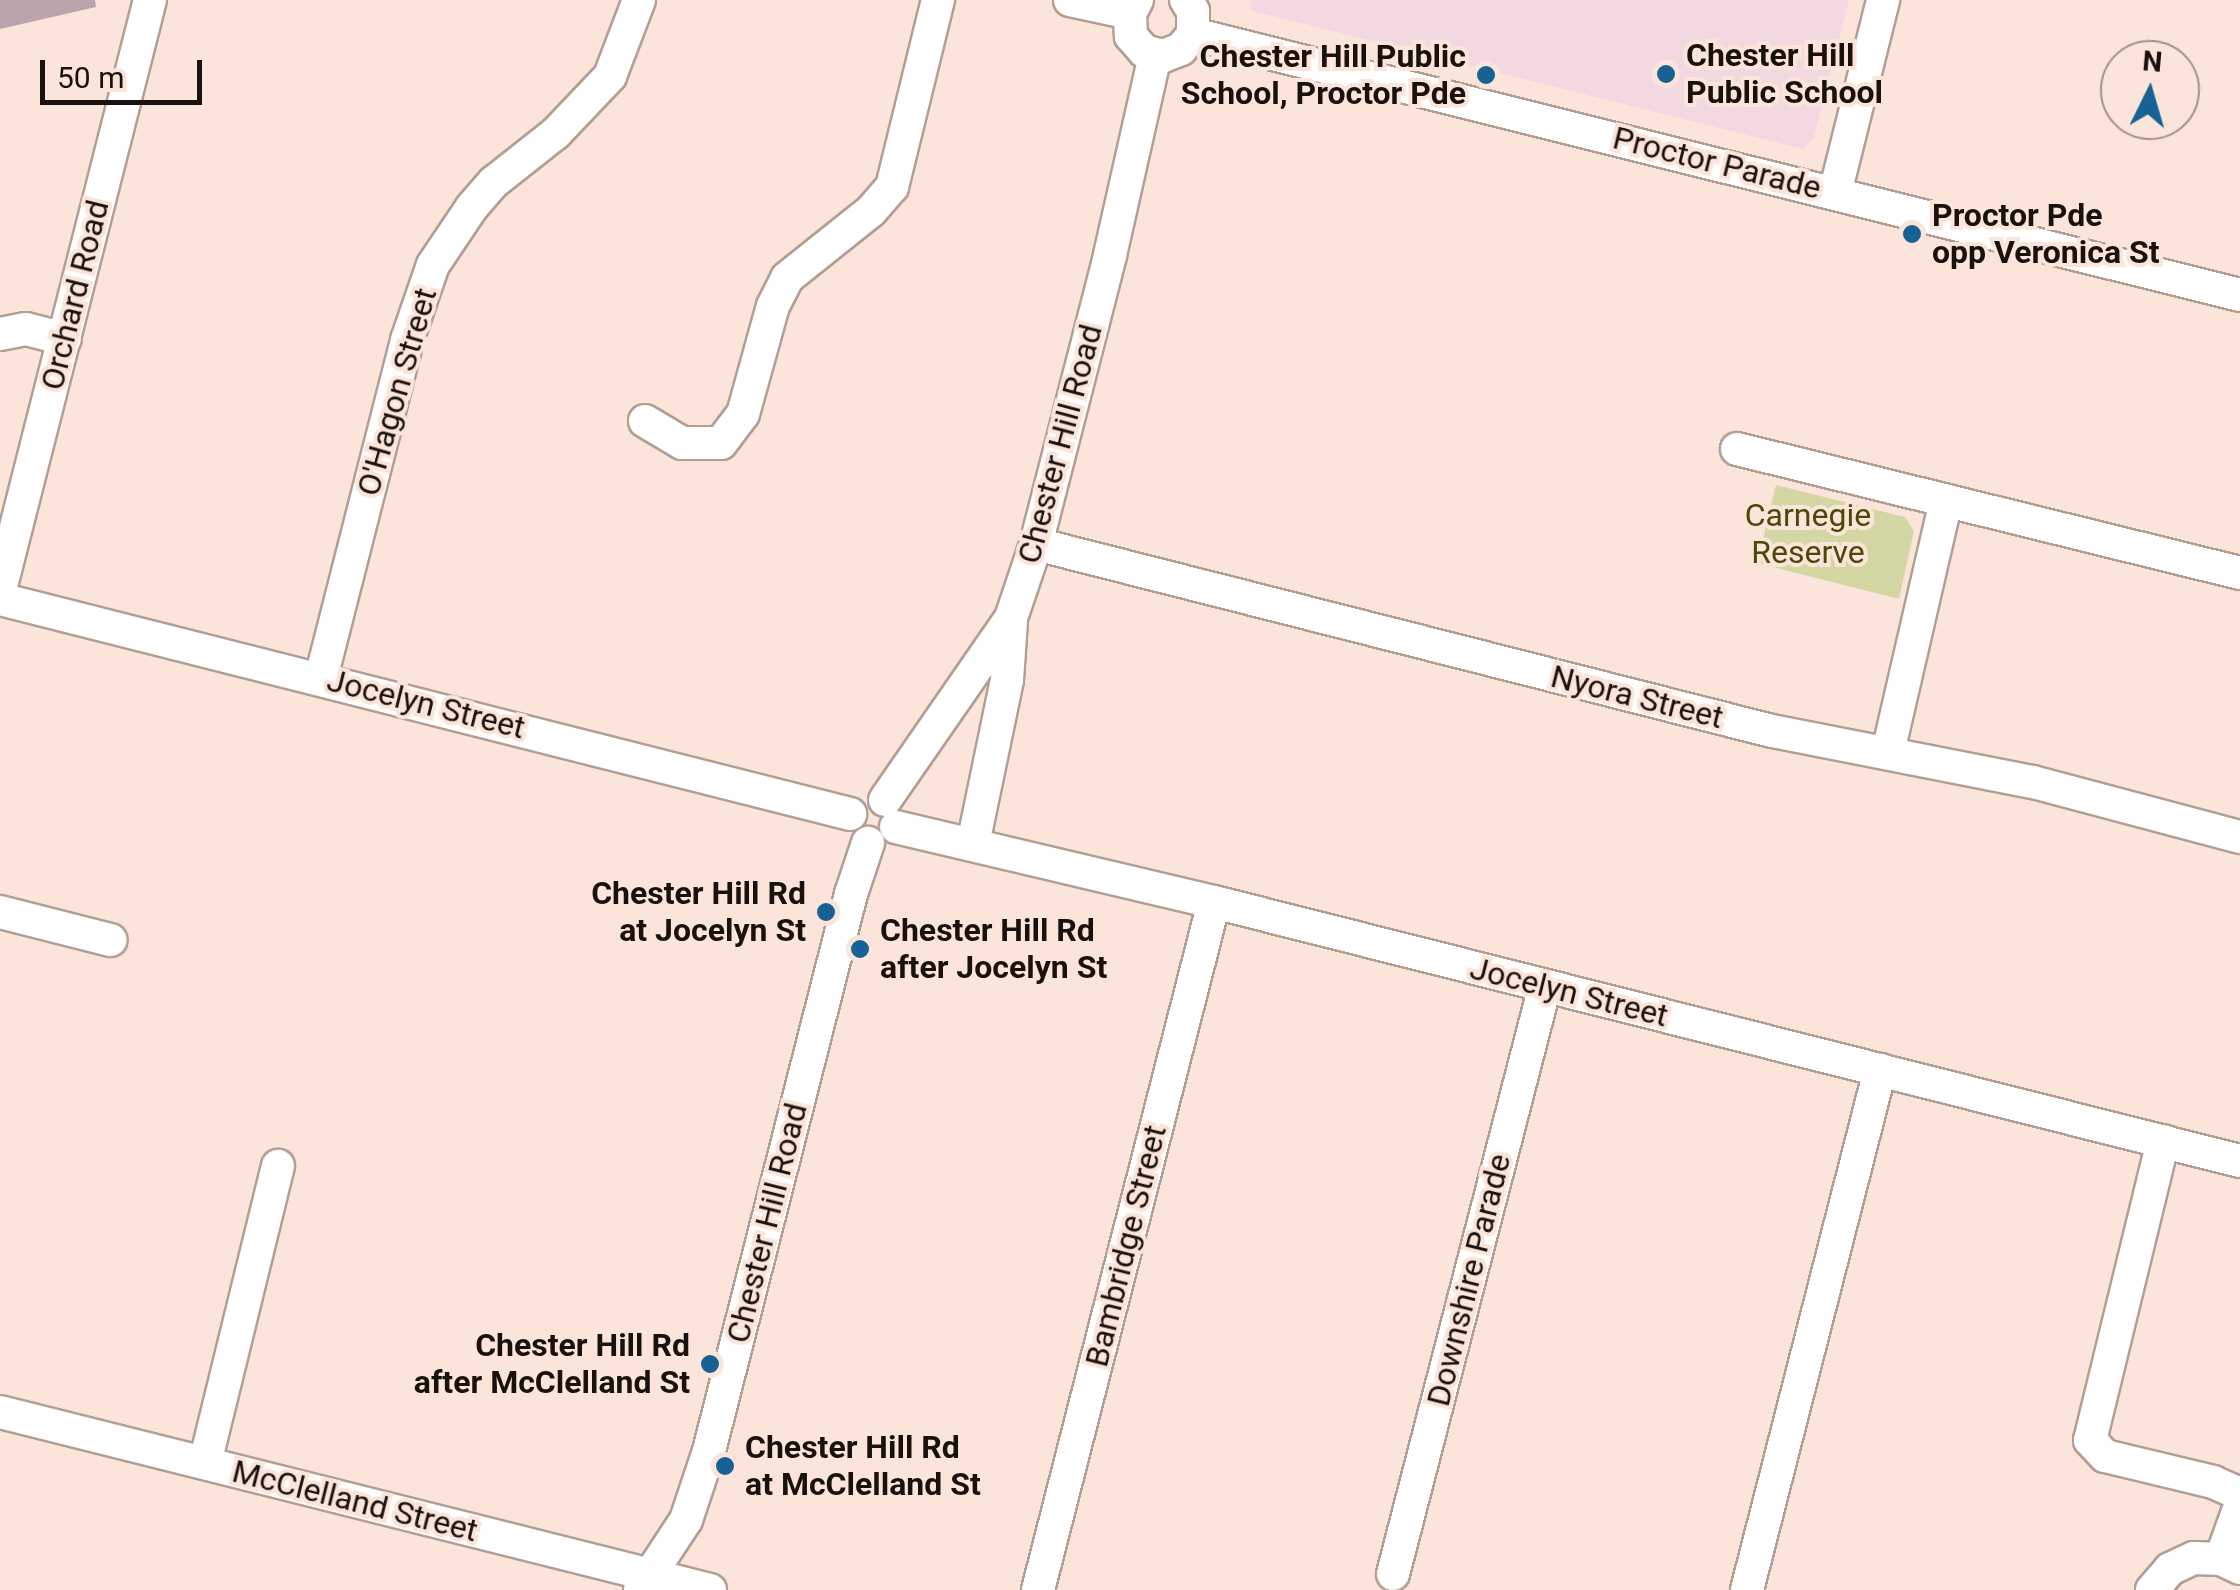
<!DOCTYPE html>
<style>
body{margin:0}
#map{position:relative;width:2240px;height:1590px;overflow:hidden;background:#fbe4da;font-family:Roboto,sans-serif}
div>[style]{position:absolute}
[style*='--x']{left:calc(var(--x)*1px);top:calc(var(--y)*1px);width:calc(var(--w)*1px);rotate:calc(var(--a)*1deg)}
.education>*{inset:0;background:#f1d8e1}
.green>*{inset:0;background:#d4d7a3}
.building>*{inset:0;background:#bba4ad}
.roads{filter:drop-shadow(2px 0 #b39e94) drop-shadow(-2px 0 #b39e94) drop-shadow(0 2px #b39e94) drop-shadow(0 -2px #b39e94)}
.minor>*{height:32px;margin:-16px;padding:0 16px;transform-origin:16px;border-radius:16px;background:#fff}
.dots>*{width:28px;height:28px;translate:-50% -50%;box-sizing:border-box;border:5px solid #fbe4da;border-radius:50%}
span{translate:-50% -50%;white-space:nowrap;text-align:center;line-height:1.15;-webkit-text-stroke:8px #fbe4da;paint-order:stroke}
.poi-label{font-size:32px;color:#18110d;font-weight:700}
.left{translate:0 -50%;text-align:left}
.right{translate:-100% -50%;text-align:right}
.street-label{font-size:32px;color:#18110d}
.park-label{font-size:32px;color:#494a06}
.north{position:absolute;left:2100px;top:40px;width:100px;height:100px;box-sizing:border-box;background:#fbe4da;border:2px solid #a09088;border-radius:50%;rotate:5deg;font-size:28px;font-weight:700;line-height:40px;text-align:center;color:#18110d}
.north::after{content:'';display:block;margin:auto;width:35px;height:45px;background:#176195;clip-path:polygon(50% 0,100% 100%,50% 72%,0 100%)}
.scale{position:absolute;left:40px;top:60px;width:162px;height:45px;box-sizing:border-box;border:5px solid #18110d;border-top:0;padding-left:12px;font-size:30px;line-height:35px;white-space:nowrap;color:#18110d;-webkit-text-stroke:8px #fbe4da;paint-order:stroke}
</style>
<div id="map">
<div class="education">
<div style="clip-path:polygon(1251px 0,1849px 0,1814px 137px,1803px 149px,1249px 10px)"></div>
</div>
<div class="green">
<div style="clip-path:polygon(1776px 485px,1905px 517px,1914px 531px,1899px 599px,1757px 563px)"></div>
</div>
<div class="building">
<div style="clip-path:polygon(0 0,95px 0,96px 7px,0 29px)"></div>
</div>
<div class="roads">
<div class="minor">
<div style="--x:1070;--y:0;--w:61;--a:12.2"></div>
<div style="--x:1137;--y:0;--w:15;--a:118"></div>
<div style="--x:1130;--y:13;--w:23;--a:88"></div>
<div style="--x:1131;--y:36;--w:20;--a:49"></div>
<div style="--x:1144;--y:51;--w:20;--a:15"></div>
<div style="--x:1163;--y:56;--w:19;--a:-21"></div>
<div style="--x:1181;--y:49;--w:19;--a:-51"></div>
<div style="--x:1193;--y:34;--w:23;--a:-90"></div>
<div style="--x:1193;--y:11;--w:13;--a:-122"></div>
<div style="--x:1193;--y:34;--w:1079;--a:14"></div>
<div style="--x:1835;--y:193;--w:199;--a:-76"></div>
<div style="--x:0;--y:334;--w:26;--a:-11"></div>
<div style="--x:26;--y:329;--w:40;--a:14.4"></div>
<div style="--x:645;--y:421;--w:43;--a:30.7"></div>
<div style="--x:682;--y:443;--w:39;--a:0"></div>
<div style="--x:721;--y:443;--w:36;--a:-53"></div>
<div style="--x:743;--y:414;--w:112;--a:-74.5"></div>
<div style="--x:773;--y:306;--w:31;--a:-63"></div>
<div style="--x:787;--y:278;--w:107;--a:-38.6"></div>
<div style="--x:871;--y:211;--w:32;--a:-49"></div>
<div style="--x:892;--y:187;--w:193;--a:-76.2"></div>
<div style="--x:1737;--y:449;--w:518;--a:13.85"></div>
<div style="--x:1036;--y:544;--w:759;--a:14.26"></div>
<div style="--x:1772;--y:731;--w:266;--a:11.1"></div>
<div style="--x:2033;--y:782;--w:214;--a:14.9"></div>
<div style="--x:0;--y:590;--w:609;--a:-75.74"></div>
<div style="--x:0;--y:599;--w:877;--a:14.19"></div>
<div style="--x:321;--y:678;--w:349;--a:-75.7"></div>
<div style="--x:407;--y:340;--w:79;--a:-70.9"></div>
<div style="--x:433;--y:265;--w:70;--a:-56.1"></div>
<div style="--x:472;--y:207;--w:33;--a:-49"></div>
<div style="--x:494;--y:182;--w:79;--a:-38.3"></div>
<div style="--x:556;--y:133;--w:79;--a:-46.5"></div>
<div style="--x:610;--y:76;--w:81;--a:-69.1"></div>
<div style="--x:1888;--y:752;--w:258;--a:-77"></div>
<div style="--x:885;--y:800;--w:221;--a:-55.3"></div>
<div style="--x:1011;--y:618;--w:78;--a:-71.3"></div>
<div style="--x:1036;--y:544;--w:298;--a:-75.6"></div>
<div style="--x:1110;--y:255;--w:205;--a:-77.3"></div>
<div style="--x:896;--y:827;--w:327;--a:13.3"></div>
<div style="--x:1214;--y:902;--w:1058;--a:14.17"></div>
<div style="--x:973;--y:844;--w:167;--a:-78.3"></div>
<div style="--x:1007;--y:680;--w:58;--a:-86.1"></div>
<div style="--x:0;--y:912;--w:114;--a:14.2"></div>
<div style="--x:2163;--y:1141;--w:308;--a:103.7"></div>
<div style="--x:2090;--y:1440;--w:22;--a:47"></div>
<div style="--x:2105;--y:1456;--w:111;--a:13.5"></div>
<div style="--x:2213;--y:1482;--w:30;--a:24"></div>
<div style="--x:0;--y:1412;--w:732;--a:14.07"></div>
<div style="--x:205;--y:1463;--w:306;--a:-76.2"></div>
<div style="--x:2221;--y:1559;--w:56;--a:-70.3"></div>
<div style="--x:1393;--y:1574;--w:607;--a:-75.51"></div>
<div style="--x:640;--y:1590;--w:84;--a:-56.7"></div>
<div style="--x:686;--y:1520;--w:73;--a:-71.6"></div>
<div style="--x:709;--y:1451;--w:575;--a:-75.7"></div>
<div style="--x:851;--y:894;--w:54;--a:-71.6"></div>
<div style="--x:1038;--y:1590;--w:710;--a:-75.65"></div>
<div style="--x:1747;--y:1590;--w:537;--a:-75.65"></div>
<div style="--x:2152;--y:1590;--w:28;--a:-49"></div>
<div style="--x:2170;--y:1569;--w:26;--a:-25"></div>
<div style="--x:2194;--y:1558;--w:27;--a:2"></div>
<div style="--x:2221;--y:1559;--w:21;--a:25"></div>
</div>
</div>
<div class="dots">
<div style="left:1666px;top:74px;background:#176195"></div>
<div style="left:1486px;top:75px;background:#176195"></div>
<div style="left:1912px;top:234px;background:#176195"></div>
<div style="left:826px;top:912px;background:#176195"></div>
<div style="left:860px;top:949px;background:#176195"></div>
<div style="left:710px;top:1364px;background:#176195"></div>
<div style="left:725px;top:1466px;background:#176195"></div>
</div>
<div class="poi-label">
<span class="left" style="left:1686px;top:74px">Chester Hill<br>Public School</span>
<span class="right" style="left:1466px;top:75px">Chester Hill Public<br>School, Proctor Pde</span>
<span class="left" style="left:1932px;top:234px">Proctor Pde<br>opp Veronica St</span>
<span class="right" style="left:806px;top:912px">Chester Hill Rd<br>at Jocelyn St</span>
<span class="left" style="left:880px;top:949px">Chester Hill Rd<br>after Jocelyn St</span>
<span class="right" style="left:690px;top:1364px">Chester Hill Rd<br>after McClelland St</span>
<span class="left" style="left:745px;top:1466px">Chester Hill Rd<br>at McClelland St</span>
</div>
<div class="street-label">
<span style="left:1717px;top:163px;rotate:14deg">Proctor Parade</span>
<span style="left:75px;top:295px;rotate:-76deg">Orchard Road</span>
<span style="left:397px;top:392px;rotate:-74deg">O'Hagon Street</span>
<span style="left:1060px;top:444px;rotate:-75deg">Chester Hill Road</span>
<span style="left:1637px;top:697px;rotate:14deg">Nyora Street</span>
<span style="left:426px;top:704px;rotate:14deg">Jocelyn Street</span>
<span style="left:1569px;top:992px;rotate:14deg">Jocelyn Street</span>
<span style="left:767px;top:1223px;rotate:-76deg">Chester Hill Road</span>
<span style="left:1126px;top:1246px;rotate:-76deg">Bambridge Street</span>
<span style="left:1469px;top:1280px;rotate:-76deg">Downshire Parade</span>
<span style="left:355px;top:1501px;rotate:14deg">McClelland Street</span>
</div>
<div class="park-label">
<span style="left:1808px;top:534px">Carnegie<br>Reserve</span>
</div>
<div class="north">N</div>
<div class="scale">50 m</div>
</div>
